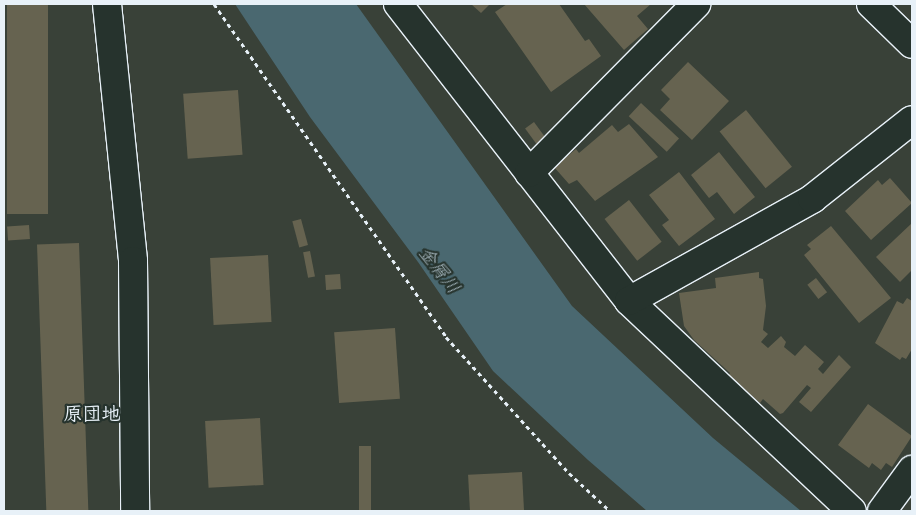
<!DOCTYPE html>
<meta charset="utf-8">
<style>
body{margin:0}
#map{position:relative;width:916px;height:515px;overflow:hidden;background:#394138;font-family:"Gochi Hand","Klee One",sans-serif}
div>[style]{position:absolute}
[style*='--x']{left:calc(var(--x)*1px);top:calc(var(--y)*1px);width:calc(var(--w)*1px);rotate:calc(var(--a)*1deg)}
.water>*{inset:0;background:#4a6870}
.building>*{inset:0;background:#666350;transform-origin:0 0}
.path>*{height:3px;margin-top:-1.5px;transform-origin:0;background:repeating-linear-gradient(90deg,#e8f1f8 0 4px,transparent 0 8px)}
.roads{filter:drop-shadow(1px 0 #e8f1f8) drop-shadow(-1px 0 #e8f1f8) drop-shadow(0 1px #e8f1f8) drop-shadow(0 -1px #e8f1f8)}
.street>*{height:28px;margin:-14px;padding:0 14px;transform-origin:14px;border-radius:14px;background:#26332d}
.secondary>*{height:28px;margin:-14px;padding:0 14px;transform-origin:14px;border-radius:14px;background:#26332d}
span{translate:-50% -50%;white-space:nowrap;text-align:center;line-height:1.15;-webkit-text-stroke:4.5px #26332d;paint-order:stroke}
.water-label{font-size:18px;color:#a9bac2;font-style:italic}
.quarter-label{font-size:19px;color:#e8f1f8;font-weight:700}
.frame{position:absolute;inset:0;border:5px solid #e8f1f8;pointer-events:none}
</style>
<div id="map">
<div class="water">
<div style="clip-path:polygon(235px 4px,356px 4px,572px 306px,713px 438px,801px 511px,647px 511px,588px 460px,493px 371px,418px 262px,310px 117px)"></div>
</div>
<div class="building">
<div style="left:7px;top:4px;width:41px;height:210px"></div>
<div style="clip-path:polygon(471px 4px,490px 4px,481px 13px)"></div>
<div style="clip-path:polygon(507px 4px,559px 4px,585px 41px,589px 39px,601px 56px,551px 92px,495px 12px)"></div>
<div style="clip-path:polygon(584px 4px,651px 4px,637px 16px,648px 29px,624px 50px)"></div>
<div style="clip-path:polygon(688px 62px,729px 101px,692px 140px,660px 110px,670px 99px,661px 90px)"></div>
<div style="left:238px;top:90px;width:65px;height:55px;rotate:86deg"></div>
<div style="left:641px;top:103px;width:52px;height:18px;rotate:43deg"></div>
<div style="left:746px;top:110px;width:73px;height:34px;rotate:51deg"></div>
<div style="left:534px;top:122px;width:19px;height:11px;rotate:54deg"></div>
<div style="clip-path:polygon(629px 124px,658px 157px,595px 201px,577px 180px,569px 184px,554px 167px,576px 149px,579px 153px,612px 125px,618px 132px)"></div>
<div style="clip-path:polygon(719px 152px,755px 197px,734px 214px,717px 192px,709px 198px,691px 175px)"></div>
<div style="clip-path:polygon(679px 172px,715px 219px,679px 246px,662px 225px,669px 220px,649px 195px)"></div>
<div style="clip-path:polygon(890px 178px,912px 203px,871px 240px,845px 211px,878px 180px,882px 185px)"></div>
<div style="left:629px;top:200px;width:53px;height:31px;rotate:52deg"></div>
<div style="left:301px;top:219px;width:27px;height:9px;rotate:75deg"></div>
<div style="clip-path:polygon(912px 223px,912px 270px,900px 282px,876px 257px)"></div>
<div style="left:29px;top:225px;width:14px;height:22px;rotate:86deg"></div>
<div style="clip-path:polygon(831px 226px,891px 298px,859px 323px,804px 255px,811px 249px,807px 245px)"></div>
<div style="left:79px;top:243px;width:268px;height:42px;rotate:88deg"></div>
<div style="left:310px;top:251px;width:26px;height:7px;rotate:79deg"></div>
<div style="left:268px;top:255px;width:67px;height:58px;rotate:87deg"></div>
<div style="clip-path:polygon(759px 272px,759px 278px,763px 279px,766px 306px,763px 330px,768px 334px,761px 342px,768px 348px,781px 336px,786px 342px,784px 347px,795px 356px,805px 345px,824px 362px,818px 369px,823px 374px,839px 355px,851px 367px,811px 412px,799px 402px,811px 388px,807px 385px,783px 413px,780px 414px,763px 399px,760px 403px,728px 376px,730px 373px,694px 340px,684px 326px,679px 293px,716px 288px,715px 278px)"></div>
<div style="left:340px;top:274px;width:15px;height:15px;rotate:86deg"></div>
<div style="left:816px;top:278px;width:18px;height:11px;rotate:52deg"></div>
<div style="clip-path:polygon(907px 298px,912px 301px,912px 349px,906px 359px,902px 357px,900px 360px,875px 343px,897px 301px,903px 304px)"></div>
<div style="left:395px;top:328px;width:71px;height:61px;rotate:86deg"></div>
<div style="clip-path:polygon(868px 404px,912px 436px,892px 467px,886px 463px,881px 470px,872px 463px,869px 468px,838px 445px)"></div>
<div style="left:260px;top:418px;width:67px;height:55px;rotate:87deg"></div>
<div style="left:359px;top:446px;width:12px;height:65px"></div>
<div style="left:522px;top:472px;width:39px;height:54px;rotate:87deg"></div>
</div>
<div class="path">
<div style="--x:214;--y:4;--w:406;--a:55.1"></div>
<div style="--x:446;--y:337;--w:183;--a:47.9"></div>
<div style="--x:569;--y:473;--w:56;--a:42.8"></div>
</div>
<div class="roads">
<div class="street">
<div style="--x:398;--y:4;--w:376;--a:52.1"></div>
<div style="--x:629;--y:301;--w:306;--a:43.3"></div>
<div style="--x:529;--y:173;--w:238;--a:-45.3"></div>
<div style="--x:629;--y:301;--w:210;--a:-29.1"></div>
<div style="--x:812;--y:199;--w:127;--a:-38.3"></div>
<div style="--x:882;--y:511;--w:51;--a:-53.8"></div>
</div>
<div class="secondary">
<div style="--x:107;--y:4;--w:258;--a:84.2"></div>
<div style="--x:133;--y:261;--w:250;--a:89.5"></div>
<div style="--x:871;--y:4;--w:57;--a:44.3"></div>
</div>
</div>
<div class="water-label">
<span style="left:437px;top:272px;rotate:52deg">金屑川</span>
</div>
<div class="quarter-label">
<span style="left:92px;top:417px">原団地</span>
</div>
<div class="frame"></div>
</div>
